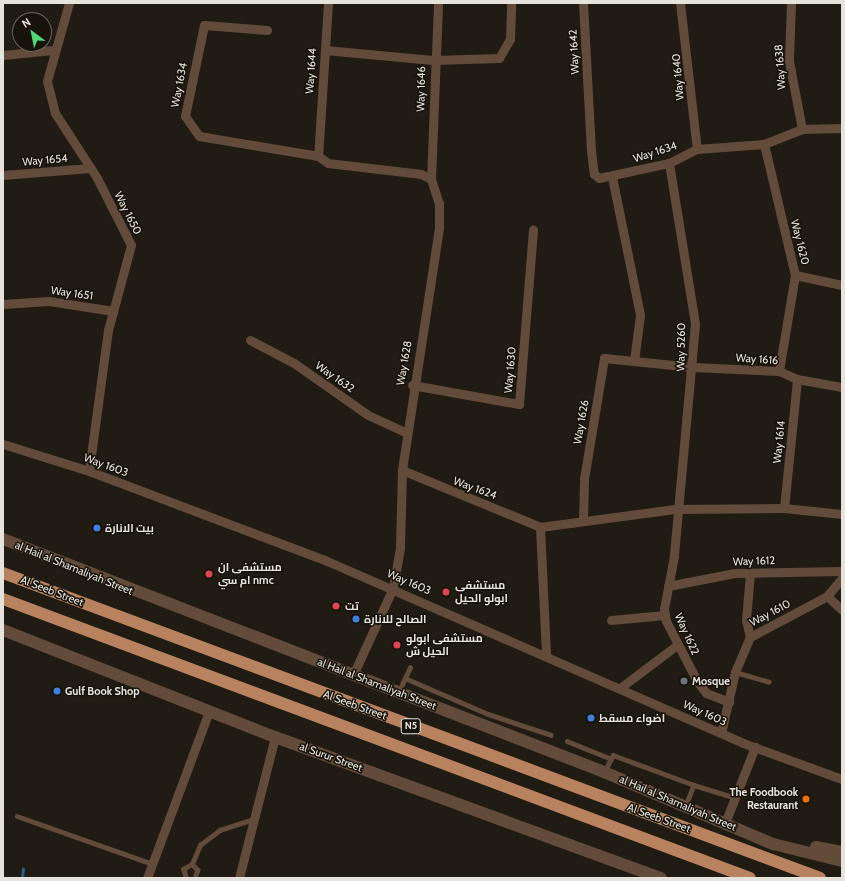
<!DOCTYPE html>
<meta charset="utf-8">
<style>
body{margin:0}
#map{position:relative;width:845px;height:881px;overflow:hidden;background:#201c13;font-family:Cabin,Cairo,sans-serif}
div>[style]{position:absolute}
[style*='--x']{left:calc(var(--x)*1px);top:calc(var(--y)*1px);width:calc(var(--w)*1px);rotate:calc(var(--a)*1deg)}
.stream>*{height:2.5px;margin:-1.25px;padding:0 1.25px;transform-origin:1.25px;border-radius:1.25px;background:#265f89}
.service>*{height:4.5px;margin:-2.25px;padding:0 2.25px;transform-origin:2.25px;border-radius:2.25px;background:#634b3b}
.minor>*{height:9px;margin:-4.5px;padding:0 4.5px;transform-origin:4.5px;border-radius:4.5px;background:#634b3b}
.tertiary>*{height:12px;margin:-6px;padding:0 6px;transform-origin:6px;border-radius:6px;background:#634b3b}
.trunk>*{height:12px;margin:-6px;padding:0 6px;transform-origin:6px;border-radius:6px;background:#b8825e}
.dots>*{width:11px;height:11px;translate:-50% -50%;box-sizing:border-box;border:2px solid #17130a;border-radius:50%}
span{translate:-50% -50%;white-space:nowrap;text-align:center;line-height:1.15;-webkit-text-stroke:3px #17130a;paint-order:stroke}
.shield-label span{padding:1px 3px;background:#17130a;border:1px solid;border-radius:3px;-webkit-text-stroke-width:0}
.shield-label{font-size:10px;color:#e6e3dd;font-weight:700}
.street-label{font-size:11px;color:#e6e3dd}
.poi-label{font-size:11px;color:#e6e3dd;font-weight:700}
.left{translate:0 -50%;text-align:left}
.right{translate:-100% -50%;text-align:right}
.frame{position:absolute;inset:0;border:4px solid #e6e3dd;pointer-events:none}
.north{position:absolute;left:12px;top:12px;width:40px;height:40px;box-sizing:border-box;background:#17130a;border:1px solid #6a665e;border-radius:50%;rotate:328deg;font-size:11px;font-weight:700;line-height:16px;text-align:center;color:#e6e3dd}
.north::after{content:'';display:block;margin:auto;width:14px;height:18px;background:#52d673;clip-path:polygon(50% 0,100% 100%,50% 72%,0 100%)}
</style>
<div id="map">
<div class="stream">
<div style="--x:22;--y:878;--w:9;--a:-84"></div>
</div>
<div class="service">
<div style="--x:735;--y:672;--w:35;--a:16"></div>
<div style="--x:405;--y:678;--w:90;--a:23.4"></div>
<div style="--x:488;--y:714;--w:66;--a:18.4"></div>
<div style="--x:399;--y:691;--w:26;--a:-65"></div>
<div style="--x:567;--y:741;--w:45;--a:22"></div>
<div style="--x:604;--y:772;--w:19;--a:-62"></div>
<div style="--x:613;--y:755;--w:86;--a:20.3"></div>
<div style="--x:694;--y:785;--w:22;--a:111"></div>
<div style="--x:694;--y:785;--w:44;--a:17.2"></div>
<div style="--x:17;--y:816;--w:141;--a:19.5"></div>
<div style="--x:192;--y:864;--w:21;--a:-67"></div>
<div style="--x:200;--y:845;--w:25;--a:-37"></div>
<div style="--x:220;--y:830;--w:36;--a:-18"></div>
<div style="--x:186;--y:878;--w:9;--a:-108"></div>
<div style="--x:183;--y:869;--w:10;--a:-29"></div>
<div style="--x:192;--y:864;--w:8;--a:45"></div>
<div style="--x:198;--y:870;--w:9;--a:111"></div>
</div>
<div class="minor">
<div style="--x:69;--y:3;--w:81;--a:105.8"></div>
<div style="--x:47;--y:81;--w:33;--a:76"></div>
<div style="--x:55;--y:113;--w:77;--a:57.1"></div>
<div style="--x:97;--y:178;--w:75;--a:63.1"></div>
<div style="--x:131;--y:245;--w:88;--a:105.1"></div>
<div style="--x:108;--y:330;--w:142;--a:97.7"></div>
<div style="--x:328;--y:3;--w:153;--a:93.7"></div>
<div style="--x:318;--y:156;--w:12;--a:35"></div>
<div style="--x:328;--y:163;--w:94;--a:6.7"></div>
<div style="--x:421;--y:174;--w:11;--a:27"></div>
<div style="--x:431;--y:179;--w:25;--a:72"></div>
<div style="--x:439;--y:203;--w:25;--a:90"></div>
<div style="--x:439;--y:228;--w:245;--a:98.7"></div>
<div style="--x:402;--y:470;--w:78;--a:91.5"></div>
<div style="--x:400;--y:548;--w:41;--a:99.9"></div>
<div style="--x:393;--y:588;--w:96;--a:114.7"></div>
<div style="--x:583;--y:3;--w:148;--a:86.9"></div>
<div style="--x:591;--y:151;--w:23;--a:83"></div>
<div style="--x:594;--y:174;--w:6;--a:39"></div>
<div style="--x:599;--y:178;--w:72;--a:-12.1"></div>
<div style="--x:669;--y:163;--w:31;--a:-27"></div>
<div style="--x:697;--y:149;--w:67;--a:-4.3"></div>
<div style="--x:764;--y:144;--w:41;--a:-21.5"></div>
<div style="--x:802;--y:129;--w:40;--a:-1.4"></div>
<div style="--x:680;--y:3;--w:147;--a:83.4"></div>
<div style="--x:791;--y:3;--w:58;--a:92"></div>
<div style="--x:789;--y:61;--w:69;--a:79.2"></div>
<div style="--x:267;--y:30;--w:63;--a:-175.5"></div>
<div style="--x:204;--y:25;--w:93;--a:101.8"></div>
<div style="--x:185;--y:116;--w:24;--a:55"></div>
<div style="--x:199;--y:136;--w:121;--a:9.5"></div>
<div style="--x:325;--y:50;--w:108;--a:5.3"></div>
<div style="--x:433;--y:60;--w:66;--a:-1.7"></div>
<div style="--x:499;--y:58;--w:22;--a:-60"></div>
<div style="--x:510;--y:39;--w:36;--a:-88"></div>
<div style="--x:3;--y:55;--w:50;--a:-5.7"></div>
<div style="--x:764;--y:144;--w:135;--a:76.7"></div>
<div style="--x:795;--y:275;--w:97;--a:99.5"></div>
<div style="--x:669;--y:163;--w:163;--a:80.8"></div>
<div style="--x:695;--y:324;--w:233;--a:95.2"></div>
<div style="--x:674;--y:556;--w:54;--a:100.7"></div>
<div style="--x:664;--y:609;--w:12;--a:81"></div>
<div style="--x:666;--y:621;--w:68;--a:62.7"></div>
<div style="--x:697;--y:681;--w:15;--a:53"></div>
<div style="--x:706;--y:693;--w:25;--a:21"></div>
<div style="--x:3;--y:175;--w:87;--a:-4.6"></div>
<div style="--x:612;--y:177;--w:141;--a:78.5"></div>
<div style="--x:640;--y:315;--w:46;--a:97.4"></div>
<div style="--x:431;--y:179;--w:176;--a:-87.7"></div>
<div style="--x:795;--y:275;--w:48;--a:12"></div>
<div style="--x:3;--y:304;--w:46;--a:-3.7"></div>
<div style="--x:49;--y:301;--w:65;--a:8.9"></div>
<div style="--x:250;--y:340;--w:50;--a:27.6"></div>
<div style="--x:294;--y:363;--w:90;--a:35.1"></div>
<div style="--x:368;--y:415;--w:43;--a:24.8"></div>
<div style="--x:412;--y:385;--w:109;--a:10.1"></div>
<div style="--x:519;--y:404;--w:175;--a:-85.4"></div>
<div style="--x:3;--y:444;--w:90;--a:17.4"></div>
<div style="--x:89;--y:471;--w:254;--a:20.7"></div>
<div style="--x:327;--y:561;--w:454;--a:23.6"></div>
<div style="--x:743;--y:743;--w:105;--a:20"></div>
<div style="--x:402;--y:470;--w:149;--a:22.4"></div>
<div style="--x:540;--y:527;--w:136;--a:-7.6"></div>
<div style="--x:675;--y:509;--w:109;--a:-0.5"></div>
<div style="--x:784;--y:508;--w:58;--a:5.9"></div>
<div style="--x:784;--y:508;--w:130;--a:-84.2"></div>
<div style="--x:583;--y:521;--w:42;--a:-88.6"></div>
<div style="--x:584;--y:479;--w:123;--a:-80.6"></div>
<div style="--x:604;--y:358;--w:89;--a:5.8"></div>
<div style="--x:693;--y:367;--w:86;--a:2.7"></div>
<div style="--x:779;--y:371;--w:20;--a:24"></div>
<div style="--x:797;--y:379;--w:46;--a:10.1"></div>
<div style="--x:540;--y:527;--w:129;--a:87.3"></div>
<div style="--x:750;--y:573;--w:47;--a:94.9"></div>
<div style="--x:746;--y:620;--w:17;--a:77"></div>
<div style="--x:668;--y:586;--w:68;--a:-11"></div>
<div style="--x:735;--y:573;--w:107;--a:-1.1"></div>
<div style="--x:827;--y:596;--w:21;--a:43"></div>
<div style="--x:611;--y:620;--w:54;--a:-5.3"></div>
<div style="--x:620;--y:688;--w:71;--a:-37"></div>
<div style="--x:721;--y:733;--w:63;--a:-77.1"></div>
<div style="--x:735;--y:672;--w:38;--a:-67"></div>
<div style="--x:750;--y:637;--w:87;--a:-28"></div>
<div style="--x:827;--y:596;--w:23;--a:-50"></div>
<div style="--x:725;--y:823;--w:82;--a:-68.5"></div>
<div style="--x:147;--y:878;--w:178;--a:-69.6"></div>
<div style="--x:239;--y:878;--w:146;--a:-75.7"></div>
</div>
<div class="tertiary">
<div style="--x:3;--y:539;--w:645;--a:21.19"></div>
<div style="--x:604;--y:772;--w:184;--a:23.1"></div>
<div style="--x:773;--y:844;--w:71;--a:13.8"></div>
<div style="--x:3;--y:630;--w:292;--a:21.5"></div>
<div style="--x:275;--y:737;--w:411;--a:20.1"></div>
<div style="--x:816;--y:847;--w:26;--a:11"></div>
</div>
<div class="trunk">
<div style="--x:3;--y:573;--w:872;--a:20.47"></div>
<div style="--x:3;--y:599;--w:797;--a:20.48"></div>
</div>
<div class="dots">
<div style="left:97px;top:528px;background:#3f7fe0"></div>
<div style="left:209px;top:574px;background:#e0444e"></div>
<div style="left:446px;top:592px;background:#e0444e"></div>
<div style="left:336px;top:606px;background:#e0444e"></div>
<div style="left:356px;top:619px;background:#3f7fe0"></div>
<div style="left:397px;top:645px;background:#e0444e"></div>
<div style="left:684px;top:681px;background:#6b7280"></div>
<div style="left:57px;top:691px;background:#3f7fe0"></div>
<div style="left:591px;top:718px;background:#3f7fe0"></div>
<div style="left:806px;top:799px;background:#e8710a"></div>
</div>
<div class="shield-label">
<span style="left:411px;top:726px">N5</span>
</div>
<div class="street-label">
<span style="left:574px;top:52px;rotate:-93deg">Way 1642</span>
<span style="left:780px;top:67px;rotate:-94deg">Way 1638</span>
<span style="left:311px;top:71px;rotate:-86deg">Way 1644</span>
<span style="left:678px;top:77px;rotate:-95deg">Way 1640</span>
<span style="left:179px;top:85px;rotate:-79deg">Way 1634</span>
<span style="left:421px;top:89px;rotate:-89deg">Way 1646</span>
<span style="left:655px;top:152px;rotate:-18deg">Way 1634</span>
<span style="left:45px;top:160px;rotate:-5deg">Way 1654</span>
<span style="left:128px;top:213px;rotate:63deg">Way 1650</span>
<span style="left:800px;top:242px;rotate:76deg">Way 1620</span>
<span style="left:72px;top:293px;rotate:8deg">Way 1651</span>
<span style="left:681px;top:347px;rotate:-89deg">Way 5260</span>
<span style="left:757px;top:359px;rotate:4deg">Way 1616</span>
<span style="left:404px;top:363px;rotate:-80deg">Way 1628</span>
<span style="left:510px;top:370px;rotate:-85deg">Way 1630</span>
<span style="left:335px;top:377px;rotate:35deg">Way 1632</span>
<span style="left:581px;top:422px;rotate:-80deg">Way 1626</span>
<span style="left:779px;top:442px;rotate:-84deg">Way 1614</span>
<span style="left:106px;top:465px;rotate:20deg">Way 1603</span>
<span style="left:475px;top:488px;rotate:20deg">Way 1624</span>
<span style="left:754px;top:561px;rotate:-2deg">Way 1612</span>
<span style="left:74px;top:568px;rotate:22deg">al Hail al Shamaliyah Street</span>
<span style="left:409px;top:582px;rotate:23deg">Way 1603</span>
<span style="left:52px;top:591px;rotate:21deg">Al Seeb Street</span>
<span style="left:770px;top:613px;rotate:-28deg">Way 1610</span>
<span style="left:687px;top:634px;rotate:66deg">Way 1622</span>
<span style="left:377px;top:684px;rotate:21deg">al Hail al Shamaliyah Street</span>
<span style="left:355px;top:705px;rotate:20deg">Al Seeb Street</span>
<span style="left:705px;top:713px;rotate:24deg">Way 1603</span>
<span style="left:331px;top:757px;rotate:20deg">al Surur Street</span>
<span style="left:678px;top:803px;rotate:23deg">al Hail al Shamaliyah Street</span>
<span style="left:659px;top:818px;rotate:20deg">Al Seeb Street</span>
</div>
<div class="poi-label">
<span class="left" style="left:105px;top:528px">بيت الانارة</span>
<span class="left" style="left:218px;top:574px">مستشفى ان<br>ام سي nmc</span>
<span class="left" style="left:455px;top:592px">مستشفى<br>ابولو الحيل</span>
<span class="left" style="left:345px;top:606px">تت</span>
<span class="left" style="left:364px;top:619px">الصالح للانارة</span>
<span class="left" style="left:406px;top:645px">مستشفى ابولو<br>الحيل ش</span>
<span class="left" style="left:692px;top:681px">Mosque</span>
<span class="left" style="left:65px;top:691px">Gulf Book Shop</span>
<span class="left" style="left:599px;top:718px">اضواء مسقط</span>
<span class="right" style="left:798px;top:799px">The Foodbook<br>Restaurant</span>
</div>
<div class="frame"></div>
<div class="north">N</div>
</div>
